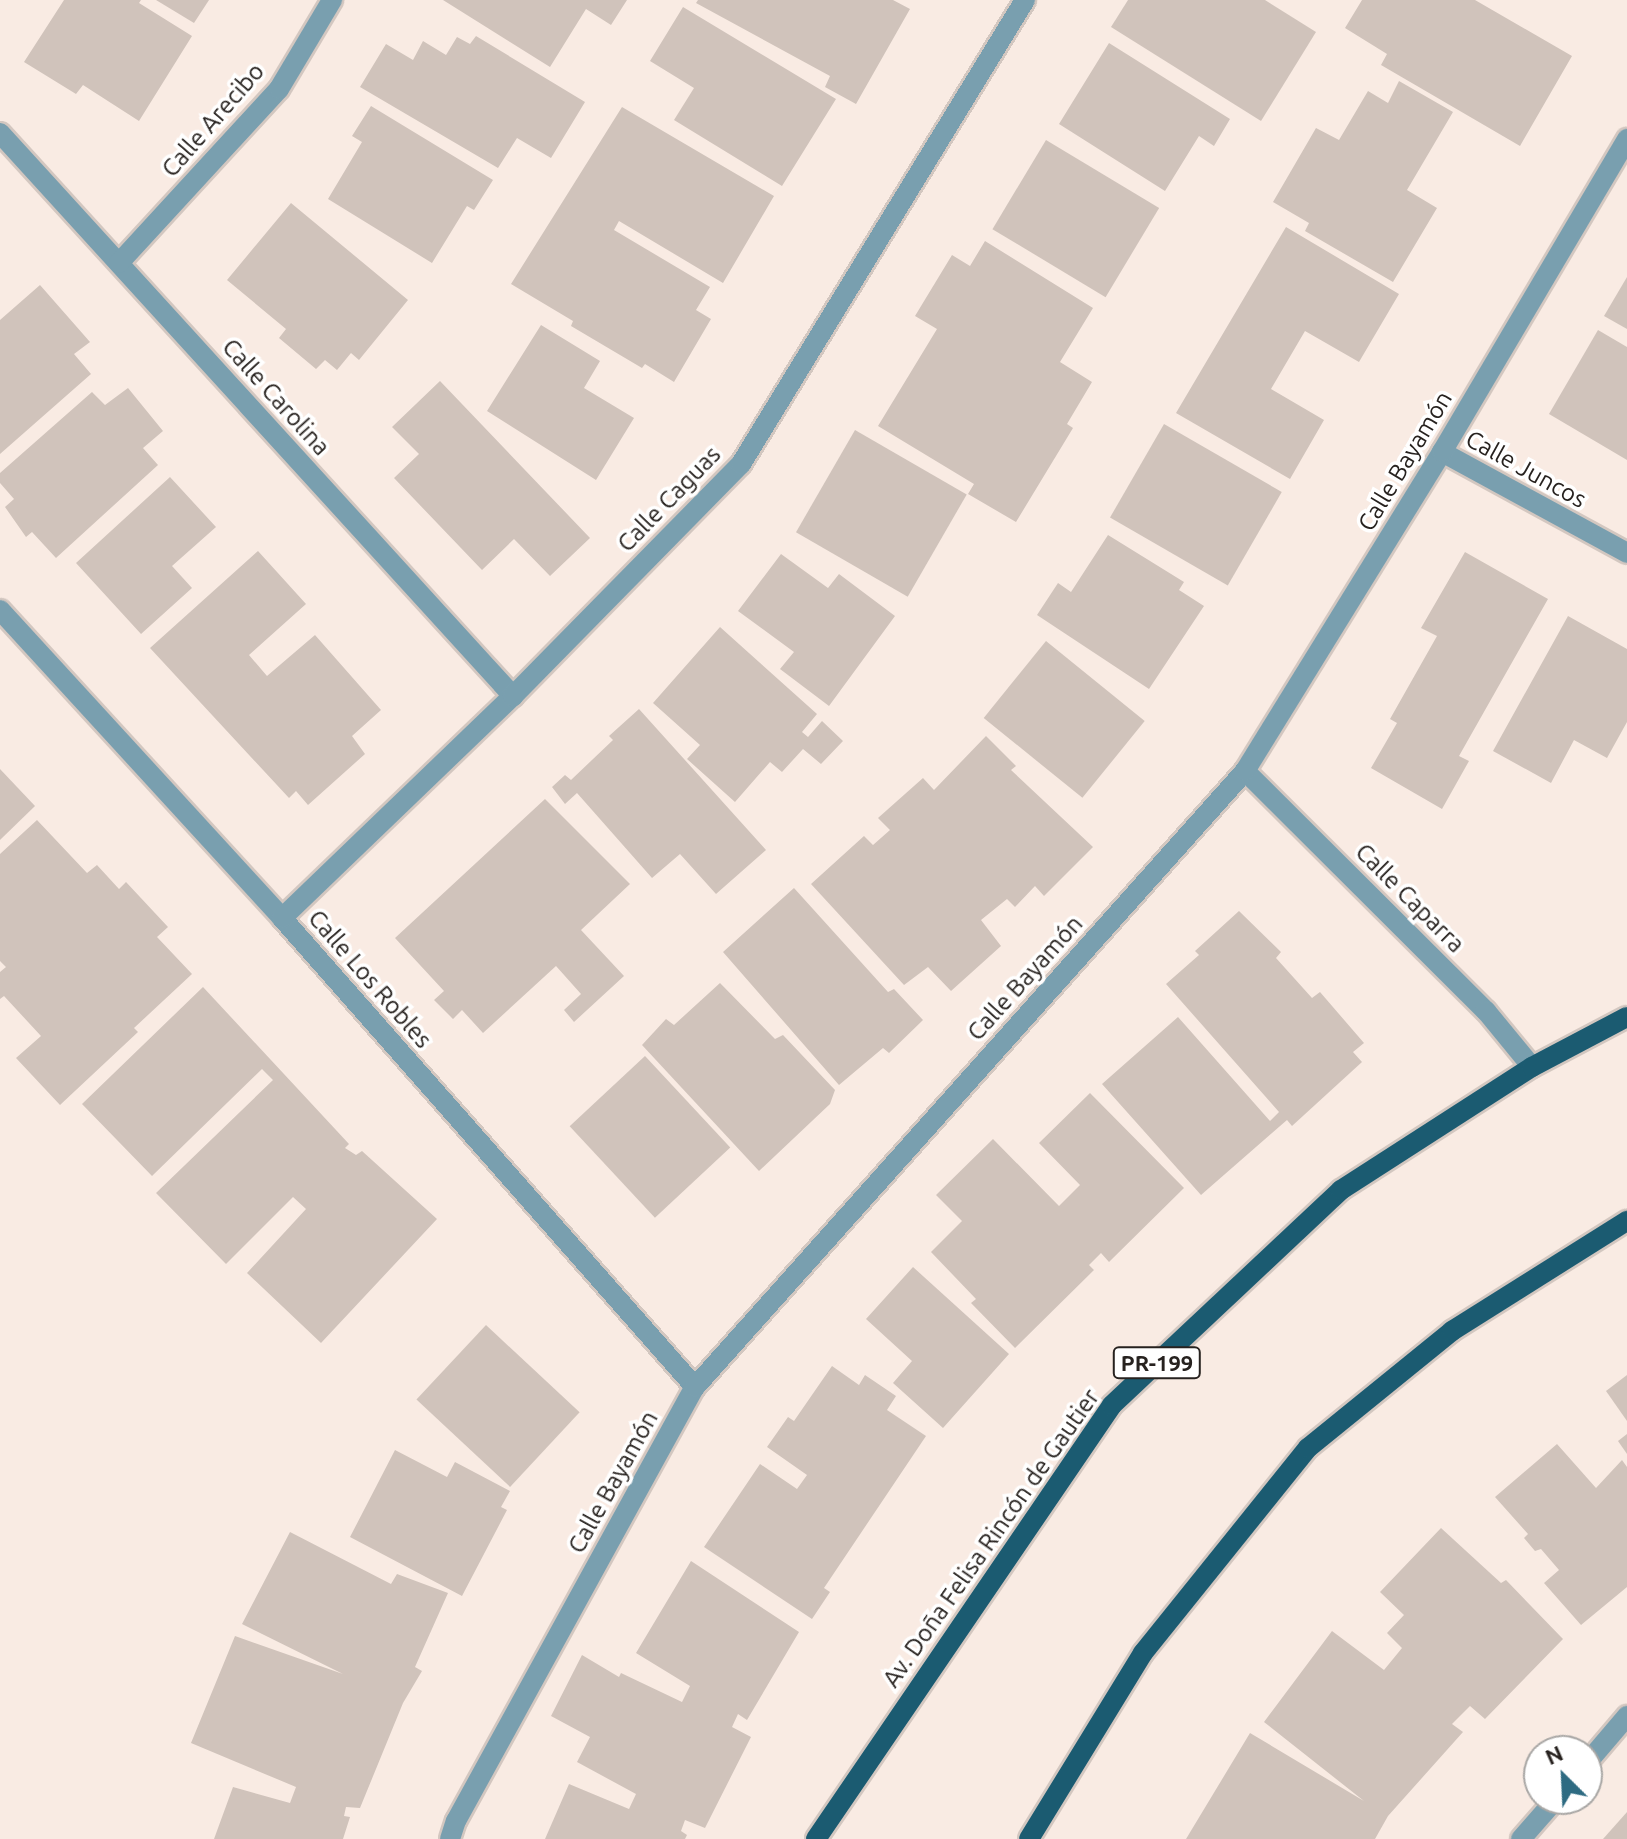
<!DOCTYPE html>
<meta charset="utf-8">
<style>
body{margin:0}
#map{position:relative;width:1627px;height:1839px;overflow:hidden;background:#f9ebe3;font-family:Ubuntu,sans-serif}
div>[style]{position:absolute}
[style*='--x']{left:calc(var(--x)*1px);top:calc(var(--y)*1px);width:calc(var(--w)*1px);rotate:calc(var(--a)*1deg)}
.building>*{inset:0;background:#d0c3bb;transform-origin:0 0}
.roads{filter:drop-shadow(2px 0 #d3c7c0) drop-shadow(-2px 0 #d3c7c0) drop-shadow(0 2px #d3c7c0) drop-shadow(0 -2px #d3c7c0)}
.street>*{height:20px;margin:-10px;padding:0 10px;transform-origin:10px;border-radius:10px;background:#799faf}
.primary>*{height:20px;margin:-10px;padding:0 10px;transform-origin:10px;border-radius:10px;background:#1b5b71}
span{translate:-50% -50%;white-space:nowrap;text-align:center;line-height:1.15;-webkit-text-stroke:7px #fff;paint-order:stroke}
.shield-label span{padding:2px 6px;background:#fff;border:2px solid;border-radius:6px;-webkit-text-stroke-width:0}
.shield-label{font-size:22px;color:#27221f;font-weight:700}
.street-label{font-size:24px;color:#27221f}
.north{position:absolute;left:1523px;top:1735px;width:80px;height:80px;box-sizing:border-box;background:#fff;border:2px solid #a9a7a5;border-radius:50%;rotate:336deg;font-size:22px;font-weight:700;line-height:32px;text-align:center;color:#27221f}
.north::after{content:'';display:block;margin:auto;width:28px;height:36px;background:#2e6b82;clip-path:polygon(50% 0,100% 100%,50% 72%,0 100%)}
</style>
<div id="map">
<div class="building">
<div style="clip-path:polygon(64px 0,141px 0,139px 3px,192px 36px,139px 121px,83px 85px,76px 94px,24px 62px)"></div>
<div style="clip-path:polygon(156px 0,209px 0,194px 23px)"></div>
<div style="clip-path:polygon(443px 0,627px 0,611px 25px,586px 9px,550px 67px)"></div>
<div style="clip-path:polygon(698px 0,893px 0,910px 9px,856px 104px,825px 87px,830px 76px,696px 3px)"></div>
<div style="clip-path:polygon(1128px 0,1265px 0,1316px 32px,1261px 121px,1111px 27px)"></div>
<div style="clip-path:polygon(1362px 0,1475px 0,1572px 56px,1520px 146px,1381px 65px,1387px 54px,1345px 28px)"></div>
<div style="clip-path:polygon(683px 7px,836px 99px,782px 186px,674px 120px,694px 88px,650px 61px)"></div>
<div style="clip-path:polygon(476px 36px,585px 102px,551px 158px,517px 138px,498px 168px,360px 87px,386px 44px,413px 60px,423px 41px,446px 55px,457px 37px,470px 44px)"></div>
<div style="clip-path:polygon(1109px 43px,1230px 119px,1214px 146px,1199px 136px,1165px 191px,1059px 124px)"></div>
<div style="clip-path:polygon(1399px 81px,1453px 112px,1407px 190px,1437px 208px,1393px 282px,1305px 231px,1309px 223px,1273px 202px,1316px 128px,1339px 140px,1368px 91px,1388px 103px)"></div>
<div style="clip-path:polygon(371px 106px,493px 180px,474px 210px,467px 206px,432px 263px,328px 199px,362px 142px,352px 136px)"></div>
<div style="clip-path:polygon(622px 107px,774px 196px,723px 283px,619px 221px,614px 230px,710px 287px,696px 310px,711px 319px,674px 382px,645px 364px,642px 368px,571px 326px,573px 321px,511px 284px)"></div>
<div style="left:1046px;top:140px;width:132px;height:104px;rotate:31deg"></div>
<div style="clip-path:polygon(291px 203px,408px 300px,359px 360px,351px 353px,337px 370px,325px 360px,316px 369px,279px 338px,286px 329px,227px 280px)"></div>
<div style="clip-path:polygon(1286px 227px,1399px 294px,1359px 362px,1305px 331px,1271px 389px,1324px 420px,1290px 479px,1176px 413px)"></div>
<div style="clip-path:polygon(985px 241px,1093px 308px,1060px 362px,1092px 382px,1067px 424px,1073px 428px,1016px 522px,968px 494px,974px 484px,878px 426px,937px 329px,915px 316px,952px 255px,970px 266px)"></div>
<div style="clip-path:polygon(1627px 277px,1627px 329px,1604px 316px)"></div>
<div style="clip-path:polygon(40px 285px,90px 342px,74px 354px,91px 374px,0 454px,0 320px)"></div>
<div style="clip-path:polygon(541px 325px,600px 361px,584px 388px,634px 418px,596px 480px,487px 411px)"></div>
<div style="clip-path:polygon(1598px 330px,1627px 347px,1627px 460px,1549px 414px)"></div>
<div style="clip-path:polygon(440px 381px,590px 538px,550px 576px,514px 539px,482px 570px,394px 478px,419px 454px,392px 427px)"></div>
<div style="clip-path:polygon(128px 388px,163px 431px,143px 448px,158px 465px,56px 558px,32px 532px,26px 537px,5px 507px,14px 499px,0 483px,0 473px,92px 392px,105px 405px)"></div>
<div style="left:1164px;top:424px;width:136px;height:108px;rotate:30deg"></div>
<div style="left:855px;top:430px;width:129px;height:118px;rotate:30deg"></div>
<div style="clip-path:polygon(170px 477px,216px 527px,172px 566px,192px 588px,141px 634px,76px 563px)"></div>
<div style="clip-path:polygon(1108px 535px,1184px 582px,1179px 590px,1204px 606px,1149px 689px,1037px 615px,1058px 583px,1071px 592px)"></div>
<div style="clip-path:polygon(258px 551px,306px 604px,249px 655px,267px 676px,315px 635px,381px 710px,352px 736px,365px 754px,308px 805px,296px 791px,289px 798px,150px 648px)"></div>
<div style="clip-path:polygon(1465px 552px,1548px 599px,1459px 756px,1469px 761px,1442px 809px,1371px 768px,1397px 723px,1390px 719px,1437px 636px,1421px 628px)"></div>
<div style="clip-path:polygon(781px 554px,828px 588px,839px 574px,895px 616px,829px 706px,780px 669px,794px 652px,738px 611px)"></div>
<div style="clip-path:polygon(1568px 616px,1627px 649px,1627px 722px,1607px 758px,1574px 740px,1551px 783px,1493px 751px)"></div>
<div style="clip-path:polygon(720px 627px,817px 714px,802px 732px,808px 737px,822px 721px,843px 741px,821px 764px,803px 749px,782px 772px,770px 762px,735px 802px,687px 759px,700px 745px,653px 703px)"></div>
<div style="left:1046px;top:641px;width:127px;height:99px;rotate:39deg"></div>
<div style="clip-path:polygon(639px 709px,766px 850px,716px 894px,680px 854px,652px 878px,577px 793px,565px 804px,552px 787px,565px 775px,571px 780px,613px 740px,609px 736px)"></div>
<div style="clip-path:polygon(986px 736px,1016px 766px,1011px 770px,1093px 847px,1044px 896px,1035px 886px,1015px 907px,1007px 899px,981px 920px,1001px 946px,951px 991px,928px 967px,904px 985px,811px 884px,864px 836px,873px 845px,890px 830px,878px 818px,923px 778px,934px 790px)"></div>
<div style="clip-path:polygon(0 769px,35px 806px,0 840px)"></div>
<div style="clip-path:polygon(545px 799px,630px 884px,581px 930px,624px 976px,574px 1022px,564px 1010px,581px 994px,556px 966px,483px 1033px,462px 1010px,453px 1019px,434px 1000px,444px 991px,395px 938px)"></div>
<div style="clip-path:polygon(37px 820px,87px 873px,97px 865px,119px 889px,126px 882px,168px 927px,157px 937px,192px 974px,134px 1028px,138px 1032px,60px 1105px,16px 1058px,41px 1036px,4px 996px,0 999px,0 972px,6px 967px,0 961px,0 854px)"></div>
<div style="clip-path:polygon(794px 888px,888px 992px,894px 989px,923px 1020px,889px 1053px,883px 1048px,839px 1085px,723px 952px)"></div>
<div style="clip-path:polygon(1239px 911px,1281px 952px,1276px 958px,1312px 998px,1320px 992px,1364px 1043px,1353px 1052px,1362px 1062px,1292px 1126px,1287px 1120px,1201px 1195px,1102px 1084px,1178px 1017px,1270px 1121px,1279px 1112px,1166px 984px,1199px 955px,1195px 951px)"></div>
<div style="clip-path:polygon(720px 983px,775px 1039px,783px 1035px,835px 1090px,830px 1104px,759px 1171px,642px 1045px,666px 1019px,674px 1025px)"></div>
<div style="clip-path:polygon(203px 987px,349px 1144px,345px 1148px,356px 1155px,362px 1151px,437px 1219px,321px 1343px,247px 1273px,306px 1209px,293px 1197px,226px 1264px,156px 1193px,273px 1080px,262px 1069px,152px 1176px,82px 1104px)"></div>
<div style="left:645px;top:1056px;width:125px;height:103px;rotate:47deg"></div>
<div style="clip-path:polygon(1090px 1093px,1184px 1188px,1109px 1262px,1101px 1253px,1089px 1265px,1094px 1270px,1015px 1348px,971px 1303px,976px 1299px,931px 1252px,962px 1221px,936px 1195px,993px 1139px,1059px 1206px,1080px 1185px,1039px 1143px)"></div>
<div style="clip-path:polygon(913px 1267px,1009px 1354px,943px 1428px,893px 1383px,912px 1361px,866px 1319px)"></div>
<div style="left:486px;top:1325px;width:128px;height:102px;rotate:43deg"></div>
<div style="clip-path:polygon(832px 1366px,859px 1385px,865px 1375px,896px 1396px,887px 1410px,926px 1436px,824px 1588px,830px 1592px,812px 1619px,704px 1547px,760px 1464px,797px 1489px,807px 1475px,767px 1447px,788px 1417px,794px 1421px)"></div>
<div style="clip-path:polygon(1627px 1375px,1627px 1421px,1606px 1391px)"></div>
<div style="clip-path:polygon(1627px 1434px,1627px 1454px,1618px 1441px)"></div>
<div style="clip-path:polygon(1557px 1444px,1596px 1488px,1622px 1460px,1627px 1467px,1627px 1587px,1581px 1625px,1544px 1583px,1559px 1570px,1541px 1549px,1535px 1551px,1524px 1538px,1528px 1534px,1495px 1497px)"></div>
<div style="clip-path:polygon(395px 1450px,447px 1477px,455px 1462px,510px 1491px,501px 1507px,507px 1510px,462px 1596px,350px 1537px)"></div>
<div style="clip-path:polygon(1441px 1528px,1501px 1583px,1506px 1580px,1563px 1639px,1485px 1719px,1470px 1706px,1452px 1724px,1463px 1732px,1388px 1816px,1375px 1839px,1186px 1839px,1250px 1733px,1364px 1801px,1264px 1722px,1332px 1631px,1384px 1670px,1402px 1648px,1387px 1633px,1404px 1615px,1380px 1592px)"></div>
<div style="clip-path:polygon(290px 1532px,391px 1584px,397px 1574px,448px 1593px,415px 1667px,422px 1671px,403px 1703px,360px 1808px,346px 1807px,344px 1816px,350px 1817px,343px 1839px,214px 1839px,233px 1787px,290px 1803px,296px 1787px,191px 1743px,235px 1636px,343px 1674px,242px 1624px)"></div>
<div style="clip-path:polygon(691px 1561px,799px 1632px,747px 1720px,738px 1714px,732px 1727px,751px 1737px,705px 1828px,685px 1820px,681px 1831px,687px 1835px,685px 1839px,545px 1839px,569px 1784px,629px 1809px,636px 1794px,577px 1762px,590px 1737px,551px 1716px,582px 1655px,619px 1677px,621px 1673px,682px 1702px,690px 1686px,636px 1653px)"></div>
<div style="clip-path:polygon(1627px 1812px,1627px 1839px,1603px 1839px)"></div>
</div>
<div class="roads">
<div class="street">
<div style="--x:0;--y:133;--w:762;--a:47.66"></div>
<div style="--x:119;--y:263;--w:236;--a:-47.4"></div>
<div style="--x:279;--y:89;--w:104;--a:-59.2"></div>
<div style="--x:1442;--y:452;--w:211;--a:28.6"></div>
<div style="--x:0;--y:610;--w:418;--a:47.5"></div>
<div style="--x:282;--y:918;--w:625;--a:48.63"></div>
<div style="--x:1245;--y:771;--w:340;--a:44.9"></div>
<div style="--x:1486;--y:1011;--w:72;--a:50.6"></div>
<div style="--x:282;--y:918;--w:320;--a:-43.9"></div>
<div style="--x:513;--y:696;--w:325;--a:-45.5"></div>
<div style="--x:741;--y:464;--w:544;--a:-58.53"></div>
<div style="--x:1587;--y:1763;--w:62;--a:-49.6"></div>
<div style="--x:450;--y:1839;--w:19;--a:-72"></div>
<div style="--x:456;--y:1821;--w:495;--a:-61.2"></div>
<div style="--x:695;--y:1387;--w:826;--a:-48.24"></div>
<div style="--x:1245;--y:771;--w:375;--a:-58.3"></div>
<div style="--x:1442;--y:452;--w:364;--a:-59.4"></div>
<div style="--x:1521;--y:1839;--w:53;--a:-48.8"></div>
</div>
<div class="primary">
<div style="--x:816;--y:1839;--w:525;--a:-55.7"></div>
<div style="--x:1112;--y:1405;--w:314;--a:-43.2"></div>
<div style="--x:1341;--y:1190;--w:227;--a:-32.8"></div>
<div style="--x:1532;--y:1067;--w:107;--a:-27.8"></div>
<div style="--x:1029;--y:1839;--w:218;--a:-58.5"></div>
<div style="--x:1143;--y:1653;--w:263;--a:-51.2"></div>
<div style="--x:1308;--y:1448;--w:186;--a:-39.1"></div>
<div style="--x:1452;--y:1331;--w:207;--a:-32.2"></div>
</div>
</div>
<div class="shield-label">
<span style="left:1157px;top:1363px">PR-199</span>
</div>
<div class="street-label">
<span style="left:213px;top:120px;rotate:-49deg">Calle Arecibo</span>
<span style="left:276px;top:397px;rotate:48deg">Calle Carolina</span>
<span style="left:1405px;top:461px;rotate:-59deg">Calle Bayamón</span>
<span style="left:1526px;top:469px;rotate:29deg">Calle Juncos</span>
<span style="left:669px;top:499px;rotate:-46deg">Calle Caguas</span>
<span style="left:1410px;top:898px;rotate:45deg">Calle Caparra</span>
<span style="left:1025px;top:978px;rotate:-48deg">Calle Bayamón</span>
<span style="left:370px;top:979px;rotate:49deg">Calle Los Robles</span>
<span style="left:613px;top:1482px;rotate:-61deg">Calle Bayamón</span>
<span style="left:991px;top:1538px;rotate:-55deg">Av. Doña Felisa Rincón de Gautier</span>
</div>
<div class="north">N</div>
</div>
